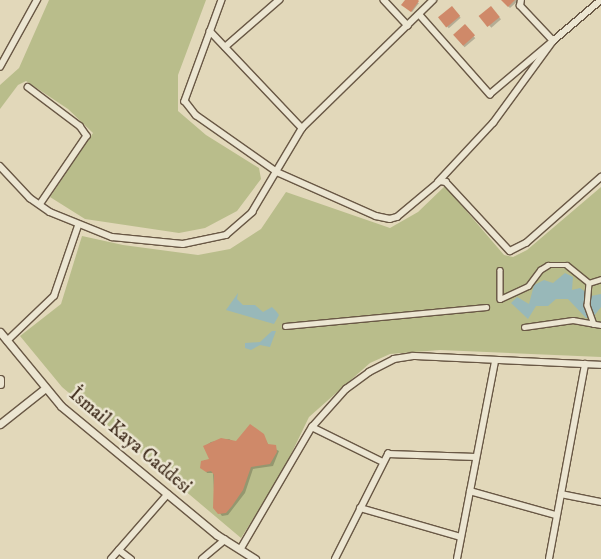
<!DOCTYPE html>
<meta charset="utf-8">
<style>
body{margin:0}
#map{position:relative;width:601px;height:559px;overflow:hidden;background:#e2d8ba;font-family:"IM FELL DW Pica",serif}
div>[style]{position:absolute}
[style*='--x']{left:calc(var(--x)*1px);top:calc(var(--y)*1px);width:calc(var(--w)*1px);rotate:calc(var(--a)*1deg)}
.green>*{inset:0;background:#b9bd8b}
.water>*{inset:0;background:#98b8b9}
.shadow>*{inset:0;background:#0003;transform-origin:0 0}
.building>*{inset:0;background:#cf8969;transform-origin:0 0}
.roads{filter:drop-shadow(1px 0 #695845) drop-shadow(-1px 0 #695845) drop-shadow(0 1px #695845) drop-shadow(0 -1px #695845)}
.pedestrian>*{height:4.5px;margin:-2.25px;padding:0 2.25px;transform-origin:2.25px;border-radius:2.25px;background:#ece6d2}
.minor>*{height:5.5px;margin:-2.75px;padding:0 2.75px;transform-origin:2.75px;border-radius:2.75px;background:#ece6d2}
.tertiary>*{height:7px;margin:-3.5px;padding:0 3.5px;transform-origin:3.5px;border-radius:3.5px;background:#ece6d2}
span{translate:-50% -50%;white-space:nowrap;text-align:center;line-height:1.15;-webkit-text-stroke:5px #ece6d2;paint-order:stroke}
.street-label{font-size:19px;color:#412e1e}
</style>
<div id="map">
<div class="green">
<div style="clip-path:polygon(49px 0,206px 0,178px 75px,178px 111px,206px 135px,259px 168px,261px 179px,237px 211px,205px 228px,179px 233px,85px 219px,50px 197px,93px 133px,68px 109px,26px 81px,18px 85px,0 109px,0 85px,19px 68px)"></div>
<div style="clip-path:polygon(445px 186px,504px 255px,513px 257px,527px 250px,601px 187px,601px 357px,440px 350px,390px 354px,370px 363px,309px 417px,280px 477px,241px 538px,62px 387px,20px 336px,61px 304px,82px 236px,123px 245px,198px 255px,230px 249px,261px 229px,286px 192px,390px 228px,418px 212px)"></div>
</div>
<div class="water">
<div style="clip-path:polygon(565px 273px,573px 277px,572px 290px,580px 288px,591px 296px,601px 294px,601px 307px,594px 316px,586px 318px,568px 299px,556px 299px,548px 306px,536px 306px,528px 319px,511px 303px,517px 297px,529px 304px,534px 285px,544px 280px,553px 283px)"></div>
<div style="clip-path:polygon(238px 293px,237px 299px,243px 305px,255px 305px,263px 312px,272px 307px,276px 311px,279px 315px,274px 324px,226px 310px)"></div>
<div style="clip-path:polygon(272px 331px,276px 331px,270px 347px,260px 345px,251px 350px,245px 348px,245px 343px,260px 342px)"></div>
</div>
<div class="shadow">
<div style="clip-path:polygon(406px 0,419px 3px,412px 12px,403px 5px)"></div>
<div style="clip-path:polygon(502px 0,519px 0,510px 8px)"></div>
<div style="left:452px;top:8px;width:13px;height:16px;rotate:48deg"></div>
<div style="left:491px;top:8px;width:15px;height:13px;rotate:48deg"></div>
<div style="left:465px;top:26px;width:16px;height:14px;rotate:50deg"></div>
<div style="clip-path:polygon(263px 435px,269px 446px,279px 451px,273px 466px,253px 469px,245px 493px,228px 515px,222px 516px,215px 507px,213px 473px,207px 473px,201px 464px,205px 460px,212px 460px,204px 447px,211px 442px,229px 439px,236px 443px)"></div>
</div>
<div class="building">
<div style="clip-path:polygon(405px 0,418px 0,419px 1px,411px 12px,401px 5px)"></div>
<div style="clip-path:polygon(501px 0,515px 0,508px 7px)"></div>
<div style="left:452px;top:6px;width:13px;height:18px;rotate:51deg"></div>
<div style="left:491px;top:6px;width:14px;height:16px;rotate:51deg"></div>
<div style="left:465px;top:24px;width:15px;height:16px;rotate:48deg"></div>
<div style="clip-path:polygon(250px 424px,264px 434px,268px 444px,276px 445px,277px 452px,270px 464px,251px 467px,243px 490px,232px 506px,226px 513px,218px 514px,213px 508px,214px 475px,211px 471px,206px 472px,200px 468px,201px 461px,209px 459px,203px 446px,221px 438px,236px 441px)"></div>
</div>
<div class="roads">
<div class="pedestrian">
<div style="--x:500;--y:270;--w:29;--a:90"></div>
<div style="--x:500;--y:299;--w:31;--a:-25"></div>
<div style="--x:528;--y:286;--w:20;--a:-53"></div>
<div style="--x:540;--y:270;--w:9;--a:-32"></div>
<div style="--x:548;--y:265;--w:19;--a:0"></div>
<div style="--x:567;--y:265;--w:28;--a:39"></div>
<div style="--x:589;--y:283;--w:13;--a:-18"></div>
<div style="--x:589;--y:283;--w:22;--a:95"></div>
<div style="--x:587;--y:305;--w:20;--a:70"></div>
<div style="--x:285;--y:326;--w:202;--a:-5.4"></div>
<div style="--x:524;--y:327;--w:49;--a:-8.1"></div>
<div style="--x:573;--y:320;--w:28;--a:10"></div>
</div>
<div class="minor">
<div style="--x:222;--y:0;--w:108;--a:110.1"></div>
<div style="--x:185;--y:101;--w:18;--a:52"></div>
<div style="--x:196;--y:115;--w:99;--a:35.1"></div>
<div style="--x:277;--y:172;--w:108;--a:24"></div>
<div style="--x:376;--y:216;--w:14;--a:12"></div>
<div style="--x:390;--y:219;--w:7;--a:-16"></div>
<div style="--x:397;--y:217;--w:56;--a:-39.9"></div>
<div style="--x:440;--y:181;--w:6;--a:9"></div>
<div style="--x:446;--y:182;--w:94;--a:47.2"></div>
<div style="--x:510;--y:251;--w:18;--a:-27"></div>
<div style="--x:526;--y:243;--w:100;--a:-41.3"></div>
<div style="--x:384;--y:0;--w:35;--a:47"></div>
<div style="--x:420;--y:15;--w:106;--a:48.5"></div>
<div style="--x:490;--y:94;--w:82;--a:-40.1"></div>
<div style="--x:553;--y:41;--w:48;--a:-133.3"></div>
<div style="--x:520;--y:6;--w:6;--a:-81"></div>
<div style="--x:210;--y:31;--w:134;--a:46.5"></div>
<div style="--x:225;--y:47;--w:72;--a:-41"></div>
<div style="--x:0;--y:67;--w:77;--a:-61.1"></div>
<div style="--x:28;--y:87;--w:65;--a:36.9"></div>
<div style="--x:80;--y:126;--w:12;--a:55"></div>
<div style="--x:87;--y:136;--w:83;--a:124.3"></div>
<div style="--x:0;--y:166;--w:44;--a:46.8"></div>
<div style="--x:30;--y:198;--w:24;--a:35"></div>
<div style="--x:50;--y:212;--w:67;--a:22"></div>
<div style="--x:112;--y:237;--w:71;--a:5.6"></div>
<div style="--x:183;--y:244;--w:44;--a:-11.8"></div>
<div style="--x:226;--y:235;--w:35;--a:-41"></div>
<div style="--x:252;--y:212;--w:98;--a:-59.2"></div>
<div style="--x:302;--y:128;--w:183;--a:-44.3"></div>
<div style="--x:438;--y:182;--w:81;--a:-47"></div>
<div style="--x:493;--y:123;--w:102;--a:-53.8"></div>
<div style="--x:553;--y:41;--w:63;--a:-40.5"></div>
<div style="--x:7;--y:341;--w:65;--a:-43.8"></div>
<div style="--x:54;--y:296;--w:74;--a:-71.1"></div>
<div style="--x:312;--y:427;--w:79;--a:26.2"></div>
<div style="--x:470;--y:491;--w:89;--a:15.6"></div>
<div style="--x:561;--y:494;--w:41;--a:11.3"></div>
<div style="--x:360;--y:508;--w:105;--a:16"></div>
<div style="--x:119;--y:550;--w:15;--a:37"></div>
<div style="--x:240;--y:550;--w:143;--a:-59.7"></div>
<div style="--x:312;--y:427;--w:51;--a:-48.2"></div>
<div style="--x:346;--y:389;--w:29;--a:-36"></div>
<div style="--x:369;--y:372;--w:28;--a:-27"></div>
<div style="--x:394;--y:359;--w:19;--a:-9"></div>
<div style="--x:413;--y:356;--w:188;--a:2.7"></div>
<div style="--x:111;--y:559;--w:86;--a:-48.8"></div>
<div style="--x:202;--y:559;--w:30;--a:-40"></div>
<div style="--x:335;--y:559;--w:118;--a:-63.2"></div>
<div style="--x:388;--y:454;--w:88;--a:2"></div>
<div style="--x:457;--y:559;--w:202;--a:-79.1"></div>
<div style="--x:549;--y:559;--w:198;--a:-79.5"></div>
</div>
<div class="tertiary">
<div style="--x:0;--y:332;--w:96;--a:50.5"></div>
<div style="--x:61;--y:406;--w:202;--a:39.6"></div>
<div style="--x:217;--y:535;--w:45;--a:32.3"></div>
<div style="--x:0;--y:379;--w:5;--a:90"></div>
<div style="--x:0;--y:424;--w:56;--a:-38.5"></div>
</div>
</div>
<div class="street-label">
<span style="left:130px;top:441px;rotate:40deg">İsmail Kaya Caddesi</span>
</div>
</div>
